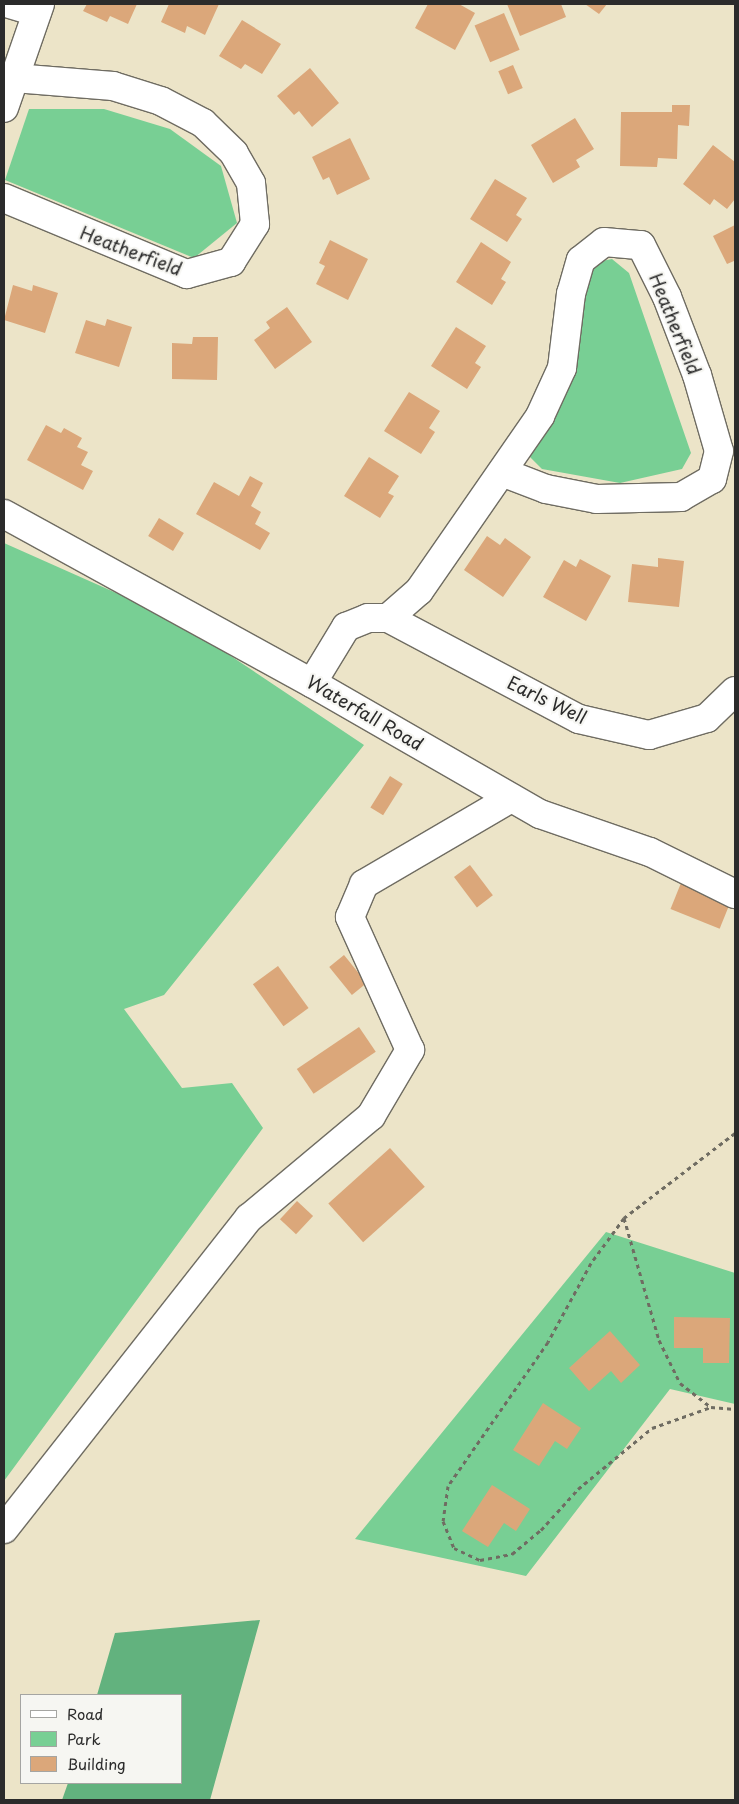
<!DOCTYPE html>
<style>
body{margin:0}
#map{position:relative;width:739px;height:1804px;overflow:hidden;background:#ece4c8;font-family:"Playpen Sans",sans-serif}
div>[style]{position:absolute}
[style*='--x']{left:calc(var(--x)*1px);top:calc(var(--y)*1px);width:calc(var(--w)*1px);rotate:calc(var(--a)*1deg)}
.green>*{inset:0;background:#78cf94}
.forest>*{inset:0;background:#62b27e}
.building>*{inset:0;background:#dba77a;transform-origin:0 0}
.path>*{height:3px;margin-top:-1.5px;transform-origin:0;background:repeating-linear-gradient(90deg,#6f6c62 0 4px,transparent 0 8px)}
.roads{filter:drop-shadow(1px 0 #6f6c62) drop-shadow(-1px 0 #6f6c62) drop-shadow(0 1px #6f6c62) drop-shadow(0 -1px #6f6c62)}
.minor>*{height:28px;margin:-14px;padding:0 14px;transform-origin:14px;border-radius:14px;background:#fff}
span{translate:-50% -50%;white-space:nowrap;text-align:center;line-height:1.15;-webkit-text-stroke:4.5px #f6f6f2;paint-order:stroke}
.street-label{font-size:18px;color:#2b2b2b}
.frame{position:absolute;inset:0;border:5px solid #2b2b2b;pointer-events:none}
.legend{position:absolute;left:20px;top:1694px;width:162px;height:90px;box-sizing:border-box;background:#f6f6f2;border:1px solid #a5a5a2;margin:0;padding:6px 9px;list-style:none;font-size:15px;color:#2b2b2b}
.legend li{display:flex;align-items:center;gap:10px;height:25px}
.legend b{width:25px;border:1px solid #a5a5a2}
</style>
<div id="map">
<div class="green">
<div style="clip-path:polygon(29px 109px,104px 109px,170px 129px,221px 166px,237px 223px,194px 258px,5px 180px)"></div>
<div style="clip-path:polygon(612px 259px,629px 273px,691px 453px,682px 469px,620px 483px,542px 469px,530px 457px,566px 376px,574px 308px,597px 262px)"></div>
<div style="clip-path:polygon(4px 543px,177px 620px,364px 745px,164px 995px,124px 1009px,182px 1088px,232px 1083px,263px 1128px,4px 1481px)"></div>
<div style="clip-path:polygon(606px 1232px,735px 1273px,735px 1404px,670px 1389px,526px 1576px,355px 1539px)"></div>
</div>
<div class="forest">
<div style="clip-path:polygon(260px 1620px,210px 1800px,62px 1800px,68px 1783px,181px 1783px,181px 1695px,97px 1695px,115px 1633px)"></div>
</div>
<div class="building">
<div style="clip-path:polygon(87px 4px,137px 4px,128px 24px,110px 16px,107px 22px,83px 11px)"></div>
<div style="clip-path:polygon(169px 4px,219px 4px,205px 35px,187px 26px,185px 33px,161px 22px)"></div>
<div style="clip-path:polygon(428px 4px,459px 4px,475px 13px,455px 50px,415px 28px)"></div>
<div style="clip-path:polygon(507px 4px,561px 4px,566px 17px,520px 36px)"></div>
<div style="clip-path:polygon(585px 4px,607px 4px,599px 14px)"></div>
<div style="left:504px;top:13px;width:40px;height:32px;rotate:67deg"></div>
<div style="clip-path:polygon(242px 20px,281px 44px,262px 74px,245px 64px,241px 69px,219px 56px)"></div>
<div style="left:513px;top:65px;width:25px;height:16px;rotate:67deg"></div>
<div style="clip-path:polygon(310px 68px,339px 103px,312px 127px,299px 111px,294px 115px,277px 96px)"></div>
<div style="clip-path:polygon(672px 105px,690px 105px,689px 126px,678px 125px,677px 159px,658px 158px,657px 167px,620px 166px,621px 112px,672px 112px)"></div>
<div style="clip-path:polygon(575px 118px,594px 149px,576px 160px,580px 167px,553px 183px,531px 145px)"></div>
<div style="clip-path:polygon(350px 138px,370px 179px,337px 195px,329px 177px,323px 180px,312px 157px)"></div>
<div style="clip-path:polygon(713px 145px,735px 162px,735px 199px,727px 209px,714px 199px,710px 205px,683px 184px)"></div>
<div style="clip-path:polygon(495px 179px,527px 198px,516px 215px,522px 219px,507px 242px,470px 219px)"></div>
<div style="clip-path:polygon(735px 225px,735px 264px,734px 261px,727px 264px,713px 236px)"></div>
<div style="clip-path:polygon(330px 240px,368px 259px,348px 300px,316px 284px,325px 266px,319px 263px)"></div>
<div style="clip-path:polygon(481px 242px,511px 262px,501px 279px,506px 282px,492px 305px,456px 282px)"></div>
<div style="clip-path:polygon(13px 285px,32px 291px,33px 285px,58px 293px,45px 333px,4px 320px)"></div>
<div style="clip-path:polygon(287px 307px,312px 342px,275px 369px,254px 340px,270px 328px,266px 322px)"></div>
<div style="clip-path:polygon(107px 319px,132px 327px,119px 367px,75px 353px,86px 320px,105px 326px)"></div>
<div style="clip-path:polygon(456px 327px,486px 346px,475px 363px,481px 367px,467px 389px,431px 366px)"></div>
<div style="clip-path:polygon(193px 337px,218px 337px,217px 380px,172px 379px,172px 343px,192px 344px)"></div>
<div style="clip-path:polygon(409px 392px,440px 411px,429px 428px,435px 432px,421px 454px,384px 431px)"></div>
<div style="clip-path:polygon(46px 425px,61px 433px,64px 428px,82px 438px,77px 447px,88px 452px,81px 465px,93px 471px,83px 490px,27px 460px)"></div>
<div style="clip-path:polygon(369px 457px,399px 476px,388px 493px,394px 496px,380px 518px,344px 496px)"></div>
<div style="clip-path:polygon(250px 476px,263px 483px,251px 506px,261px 512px,255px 524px,270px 533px,260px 550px,196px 514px,214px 482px,239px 496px)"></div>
<div style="left:159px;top:518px;width:29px;height:21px;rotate:31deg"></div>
<div style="clip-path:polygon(487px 536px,500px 545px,505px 538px,531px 557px,503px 597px,464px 570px)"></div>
<div style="clip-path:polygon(658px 558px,684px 561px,679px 607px,628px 602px,632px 564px,658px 567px)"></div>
<div style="clip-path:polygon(580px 559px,611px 576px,586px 621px,543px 597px,564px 560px,576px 567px)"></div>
<div style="left:390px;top:776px;width:15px;height:37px;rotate:32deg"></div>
<div style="left:470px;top:865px;width:38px;height:20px;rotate:53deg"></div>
<div style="left:681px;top:883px;width:53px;height:28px;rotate:22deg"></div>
<div style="left:344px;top:955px;width:36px;height:19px;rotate:51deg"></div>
<div style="left:278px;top:966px;width:52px;height:31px;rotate:54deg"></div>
<div style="left:359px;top:1027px;width:30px;height:75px;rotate:56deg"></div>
<div style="left:390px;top:1148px;width:52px;height:83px;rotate:48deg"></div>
<div style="left:297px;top:1201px;width:22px;height:25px;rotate:43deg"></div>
<div style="clip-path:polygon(674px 1317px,730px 1318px,729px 1363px,703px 1363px,703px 1348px,674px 1348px)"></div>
<div style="clip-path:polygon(610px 1331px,640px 1365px,621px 1383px,611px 1371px,589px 1391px,569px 1368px)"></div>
<div style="clip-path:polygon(543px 1403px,581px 1428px,567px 1449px,555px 1441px,539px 1466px,513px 1450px)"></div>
<div style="clip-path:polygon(492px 1485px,530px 1509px,516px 1531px,504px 1523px,488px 1547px,462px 1531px)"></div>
</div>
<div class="path">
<div style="--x:735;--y:1133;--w:140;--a:142.6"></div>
<div style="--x:624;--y:1218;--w:56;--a:126.3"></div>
<div style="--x:591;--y:1263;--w:90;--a:118.6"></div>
<div style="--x:548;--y:1342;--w:175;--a:124.8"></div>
<div style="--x:448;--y:1486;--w:35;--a:98"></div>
<div style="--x:443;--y:1521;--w:29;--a:68"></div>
<div style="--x:454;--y:1548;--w:29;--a:25"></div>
<div style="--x:480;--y:1560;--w:33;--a:-11"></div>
<div style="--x:512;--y:1554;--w:38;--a:-40"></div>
<div style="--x:541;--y:1530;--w:55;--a:-47.9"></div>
<div style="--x:578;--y:1489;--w:96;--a:-39.5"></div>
<div style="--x:652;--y:1428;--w:63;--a:-19.6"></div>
<div style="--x:711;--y:1407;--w:24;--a:5"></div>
<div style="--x:624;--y:1218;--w:127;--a:74"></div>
<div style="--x:659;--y:1340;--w:48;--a:64"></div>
<div style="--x:680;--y:1383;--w:39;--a:38"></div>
</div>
<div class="roads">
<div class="minor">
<div style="--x:10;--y:4;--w:28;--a:17"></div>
<div style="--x:4;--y:108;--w:110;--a:-70.9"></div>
<div style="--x:4;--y:198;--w:198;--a:22.6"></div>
<div style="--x:187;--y:274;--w:46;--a:-15.3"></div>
<div style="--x:231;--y:262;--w:45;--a:-57.7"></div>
<div style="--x:255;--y:224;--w:41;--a:-95.6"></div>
<div style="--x:251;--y:183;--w:34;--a:-120"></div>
<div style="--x:234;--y:153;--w:43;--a:-135.9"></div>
<div style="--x:203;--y:123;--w:47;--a:-152.4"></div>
<div style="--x:161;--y:101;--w:50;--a:-162.6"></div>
<div style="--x:113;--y:86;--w:99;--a:-175.4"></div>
<div style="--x:4;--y:514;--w:351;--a:28.8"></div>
<div style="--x:312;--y:683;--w:263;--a:29.9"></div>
<div style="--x:540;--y:814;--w:116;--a:19.1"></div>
<div style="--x:650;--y:852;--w:95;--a:26.3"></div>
<div style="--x:388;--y:618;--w:216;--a:27.9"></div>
<div style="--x:579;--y:719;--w:72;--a:12.9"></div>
<div style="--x:649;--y:735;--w:60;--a:-16.3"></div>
<div style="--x:707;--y:718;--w:39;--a:-44"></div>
<div style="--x:312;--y:683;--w:66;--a:-58.7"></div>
<div style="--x:346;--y:627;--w:24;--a:-22"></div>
<div style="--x:368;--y:618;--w:20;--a:0"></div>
<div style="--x:388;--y:618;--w:41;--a:-41.1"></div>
<div style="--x:419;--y:591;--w:213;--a:-55.3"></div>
<div style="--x:540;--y:416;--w:53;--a:-65.4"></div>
<div style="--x:562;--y:368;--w:75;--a:-83.1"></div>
<div style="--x:571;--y:294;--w:35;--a:-74"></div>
<div style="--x:581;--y:260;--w:29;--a:-38"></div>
<div style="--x:604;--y:242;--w:37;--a:5"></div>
<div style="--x:641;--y:245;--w:58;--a:63.4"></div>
<div style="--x:667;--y:297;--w:84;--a:69"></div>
<div style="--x:697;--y:375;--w:79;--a:73.9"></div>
<div style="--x:719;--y:451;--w:29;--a:104"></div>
<div style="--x:712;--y:479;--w:36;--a:150"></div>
<div style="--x:681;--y:497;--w:84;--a:178.6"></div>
<div style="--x:597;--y:499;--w:52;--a:-168.9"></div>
<div style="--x:546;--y:489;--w:47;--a:-158.9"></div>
<div style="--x:4;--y:1529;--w:396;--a:-51.8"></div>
<div style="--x:249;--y:1218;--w:159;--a:-39.9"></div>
<div style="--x:371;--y:1116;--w:77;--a:-59.4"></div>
<div style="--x:410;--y:1050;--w:146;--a:-114.3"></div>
<div style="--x:350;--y:917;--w:36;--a:-67"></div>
<div style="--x:364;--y:884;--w:170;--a:-30.3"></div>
</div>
</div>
<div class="street-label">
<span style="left:131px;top:251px;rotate:21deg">Heatherfield</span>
<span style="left:675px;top:324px;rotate:68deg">Heatherfield</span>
<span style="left:547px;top:700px;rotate:26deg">Earls Well</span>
<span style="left:365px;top:713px;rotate:30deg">Waterfall Road</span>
</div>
<div class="frame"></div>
<ul class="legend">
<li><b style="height:6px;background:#fff"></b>Road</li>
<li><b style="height:14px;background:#78cf94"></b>Park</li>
<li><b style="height:14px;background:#dba77a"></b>Building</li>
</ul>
</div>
